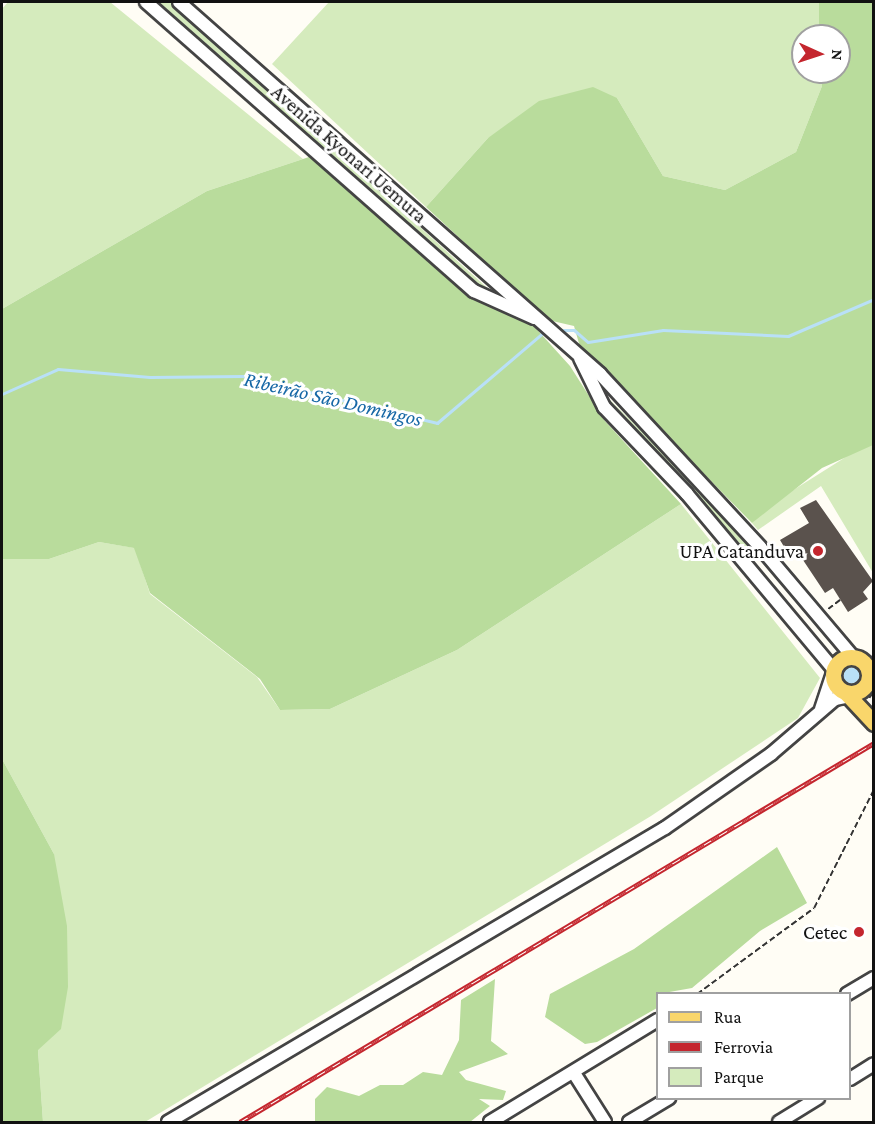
<!DOCTYPE html>
<meta charset="utf-8">
<style>
body{margin:0}
#map{position:relative;width:875px;height:1124px;overflow:hidden;background:#fffdf5;font-family:"Crimson Pro",serif}
div>[style]{position:absolute}
[style*='--x']{left:calc(var(--x)*1px);top:calc(var(--y)*1px);width:calc(var(--w)*1px);rotate:calc(var(--a)*1deg)}
.green>*{inset:0;background:#d5ebbd}
.forest>*{inset:0;background:#b9dc9c}
.water>*{inset:0;background:#b9e0f7}
.round{border-radius:50%}
.stream>*{height:3px;margin:-1.5px;padding:0 1.5px;transform-origin:1.5px;border-radius:1.5px;background:#b9e0f7}
.building>*{inset:0;background:#5a524d}
.path>*{height:1.5px;margin-top:-0.75px;transform-origin:0;background:repeating-linear-gradient(90deg,#333 0 6px,transparent 0 9px)}
.roads{filter:drop-shadow(2px 0 #444) drop-shadow(-2px 0 #444) drop-shadow(0 2px #444) drop-shadow(0 -2px #444)}
.minor>*{height:12px;margin:-6px;padding:0 6px;transform-origin:6px;border-radius:6px;background:#fff}
.major>*{height:15px;margin:-7.5px;padding:0 7.5px;transform-origin:7.5px;border-radius:7.5px;background:#f9d66b}
.major>.ring{margin:-7.5px;padding:0;box-sizing:content-box;background:none;border:15px solid #f9d66b;border-radius:50%}
.rail>*{height:5px;margin-top:-2.5px;transform-origin:0;background:repeating-linear-gradient(90deg,#fff 0 9px,#c4262e 0 18px);box-sizing:border-box;border-block:2px solid #c4262e}
.dots>*{width:16px;height:16px;translate:-50% -50%;box-sizing:border-box;border:3px solid #fff;border-radius:50%}
span{translate:-50% -50%;white-space:nowrap;text-align:center;line-height:1.15;-webkit-text-stroke:6px #fff;paint-order:stroke}
.street-label{font-size:20px;color:#111}
.poi-label{font-size:20px;color:#111}
.right{translate:-100% -50%;text-align:right}
.water-label{font-size:21px;color:#1768a6;font-style:italic}
.frame{position:absolute;inset:0;border:3px solid #111;pointer-events:none}
.legend{position:absolute;left:656px;top:992px;width:195px;height:108px;box-sizing:border-box;background:#fff;border:2px solid #a0a0a0;margin:0;padding:8px 10px;list-style:none;font-size:18px;color:#111}
.legend li{display:flex;align-items:center;gap:12px;height:30px}
.legend b{width:30px;border:2px solid #a0a0a0}
.north{position:absolute;left:791px;top:24px;width:60px;height:60px;box-sizing:border-box;background:#fff;border:2px solid #a0a0a0;border-radius:50%;rotate:93deg;font-size:16px;font-weight:700;line-height:24px;text-align:center;color:#111}
.north::after{content:'';display:block;margin:auto;width:21px;height:27px;background:#c4262e;clip-path:polygon(50% 0,100% 100%,50% 72%,0 100%)}
</style>
<div id="map">
<div class="green">
<div style="clip-path:polygon(8px 2px,110px 2px,303px 159px,207px 191px,2px 309px,2px 9px)"></div>
<div style="clip-path:polygon(154px 2px,171px 2px,494px 294px,478px 287px)"></div>
<div style="clip-path:polygon(329px 2px,819px 2px,819px 36px,803px 36px,803px 72px,821px 72px,822px 86px,796px 152px,725px 190px,663px 176px,617px 98px,488px 138px,426px 207px,272px 64px)"></div>
<div style="clip-path:polygon(873px 381px,873px 573px,821px 486px,758px 530px,752px 523px,768px 506px,849px 455px)"></div>
<div style="clip-path:polygon(598px 388px,724px 513px,752px 548px,750px 554px,616px 417px)"></div>
<div style="clip-path:polygon(681px 504px,820px 678px,798px 718px,651px 816px,145px 1122px,43px 1122px,38px 1050px,54px 854px,2px 759px,2px 559px,49px 559px,99px 542px,135px 548px,150px 594px,257px 677px,280px 710px,330px 709px,457px 650px)"></div>
</div>
<div class="forest">
<div style="clip-path:polygon(819px 2px,873px 2px,873px 445px,822px 468px,752px 523px,580px 347px,574px 326px,548px 320px,426px 207px,488px 138px,539px 101px,593px 87px,617px 98px,663px 176px,725px 190px,796px 152px,822px 86px,821px 72px,839px 72px,839px 36px,819px 36px)"></div>
<div style="clip-path:polygon(312px 156px,473px 298px,532px 324px,570px 366px,605px 421px,681px 504px,457px 650px,330px 709px,280px 710px,260px 679px,150px 593px,134px 548px,99px 542px,49px 559px,2px 559px,2px 309px,207px 191px)"></div>
<div style="clip-path:polygon(2px 759px,54px 854px,67px 926px,68px 987px,61px 1029px,38px 1050px,43px 1122px,2px 1122px)"></div>
<div style="clip-path:polygon(777px 847px,807px 903px,760px 931px,692px 988px,658px 994px,657px 1008px,597px 1042px,585px 1044px,545px 1017px,550px 994px,634px 949px)"></div>
<div style="clip-path:polygon(495px 979px,491px 1041px,508px 1054px,459px 1072px,466px 1080px,506px 1091px,503px 1100px,479px 1099px,490px 1106px,470px 1122px,315px 1122px,315px 1099px,327px 1087px,359px 1096px,380px 1085px,403px 1085px,423px 1072px,442px 1075px,459px 1040px,461px 1000px)"></div>
</div>
<div class="water">
<div class="round" style="left:840px;top:664px;width:24px;height:24px"></div>
</div>
<div class="stream">
<div style="--x:557;--y:330;--w:17;--a:0"></div>
<div style="--x:574;--y:330;--w:18;--a:41"></div>
<div style="--x:588;--y:342;--w:76;--a:-9.1"></div>
<div style="--x:663;--y:330;--w:125;--a:2.7"></div>
<div style="--x:788;--y:336;--w:94;--a:-23.3"></div>
<div style="--x:2;--y:394;--w:61;--a:-24.1"></div>
<div style="--x:58;--y:369;--w:92;--a:5"></div>
<div style="--x:150;--y:377;--w:93;--a:-0.6"></div>
<div style="--x:243;--y:376;--w:200;--a:13.6"></div>
<div style="--x:437;--y:423;--w:142;--a:-40.4"></div>
</div>
<div class="building">
<div style="clip-path:polygon(816px 500px,873px 581px,863px 592px,868px 599px,848px 612px,833px 588px,825px 593px,799px 554px,789px 555px,780px 540px,809px 523px,800px 508px)"></div>
</div>
<div class="path">
<div style="--x:828;--y:609;--w:15;--a:-37"></div>
<div style="--x:869;--y:698;--w:9;--a:-54"></div>
<div style="--x:697;--y:994;--w:145;--a:-36.3"></div>
<div style="--x:814;--y:908;--w:133;--a:-63.2"></div>
</div>
<div class="roads">
<div class="minor">
<div style="--x:146;--y:2;--w:437;--a:41.4"></div>
<div style="--x:474;--y:291;--w:66;--a:24.2"></div>
<div style="--x:179;--y:2;--w:562;--a:41.46"></div>
<div style="--x:600;--y:374;--w:236;--a:47.2"></div>
<div style="--x:760;--y:547;--w:143;--a:49.8"></div>
<div style="--x:580;--y:358;--w:55;--a:63.9"></div>
<div style="--x:604;--y:407;--w:120;--a:46.3"></div>
<div style="--x:687;--y:494;--w:229;--a:50.1"></div>
<div style="--x:834;--y:670;--w:41;--a:108.4"></div>
<div style="--x:847;--y:994;--w:31;--a:-31"></div>
<div style="--x:574;--y:1073;--w:58;--a:57.7"></div>
<div style="--x:850;--y:1079;--w:28;--a:-32"></div>
<div style="--x:168;--y:1122;--w:577;--a:-30.61"></div>
<div style="--x:665;--y:828;--w:129;--a:-34.9"></div>
<div style="--x:771;--y:754;--w:84;--a:-40.7"></div>
<div style="--x:835;--y:699;--w:15;--a:-11"></div>
<div style="--x:490;--y:1122;--w:197;--a:-31.3"></div>
<div style="--x:629;--y:1122;--w:47;--a:-31"></div>
<div style="--x:779;--y:1122;--w:46;--a:-31.6"></div>
</div>
<div class="major">
<div class="ring" style="left:833px;top:657px;width:21px;height:21px"></div>
<div style="--x:846;--y:693;--w:41;--a:47"></div>
</div>
</div>
<div class="rail">
<div style="--x:240;--y:1122;--w:739;--a:-30.87"></div>
</div>
<div class="dots">
<div style="left:818px;top:551px;background:#c4262e"></div>
<div style="left:859px;top:932px;background:#c4262e"></div>
</div>
<div class="street-label">
<span style="left:349px;top:154px;rotate:41deg">Avenida Kyonari Uemura</span>
</div>
<div class="poi-label">
<span class="right" style="left:804px;top:551px">UPA Catanduva</span>
<span class="right" style="left:847px;top:932px">Cetec</span>
</div>
<div class="water-label">
<span style="left:333px;top:399px;rotate:13deg">Ribeirão São Domingos</span>
</div>
<div class="frame"></div>
<ul class="legend">
<li><b style="height:8px;background:#f9d66b"></b>Rua</li>
<li><b style="height:8px;background:#c4262e"></b>Ferrovia</li>
<li><b style="height:16px;background:#d5ebbd"></b>Parque</li>
</ul>
<div class="north">N</div>
</div>
